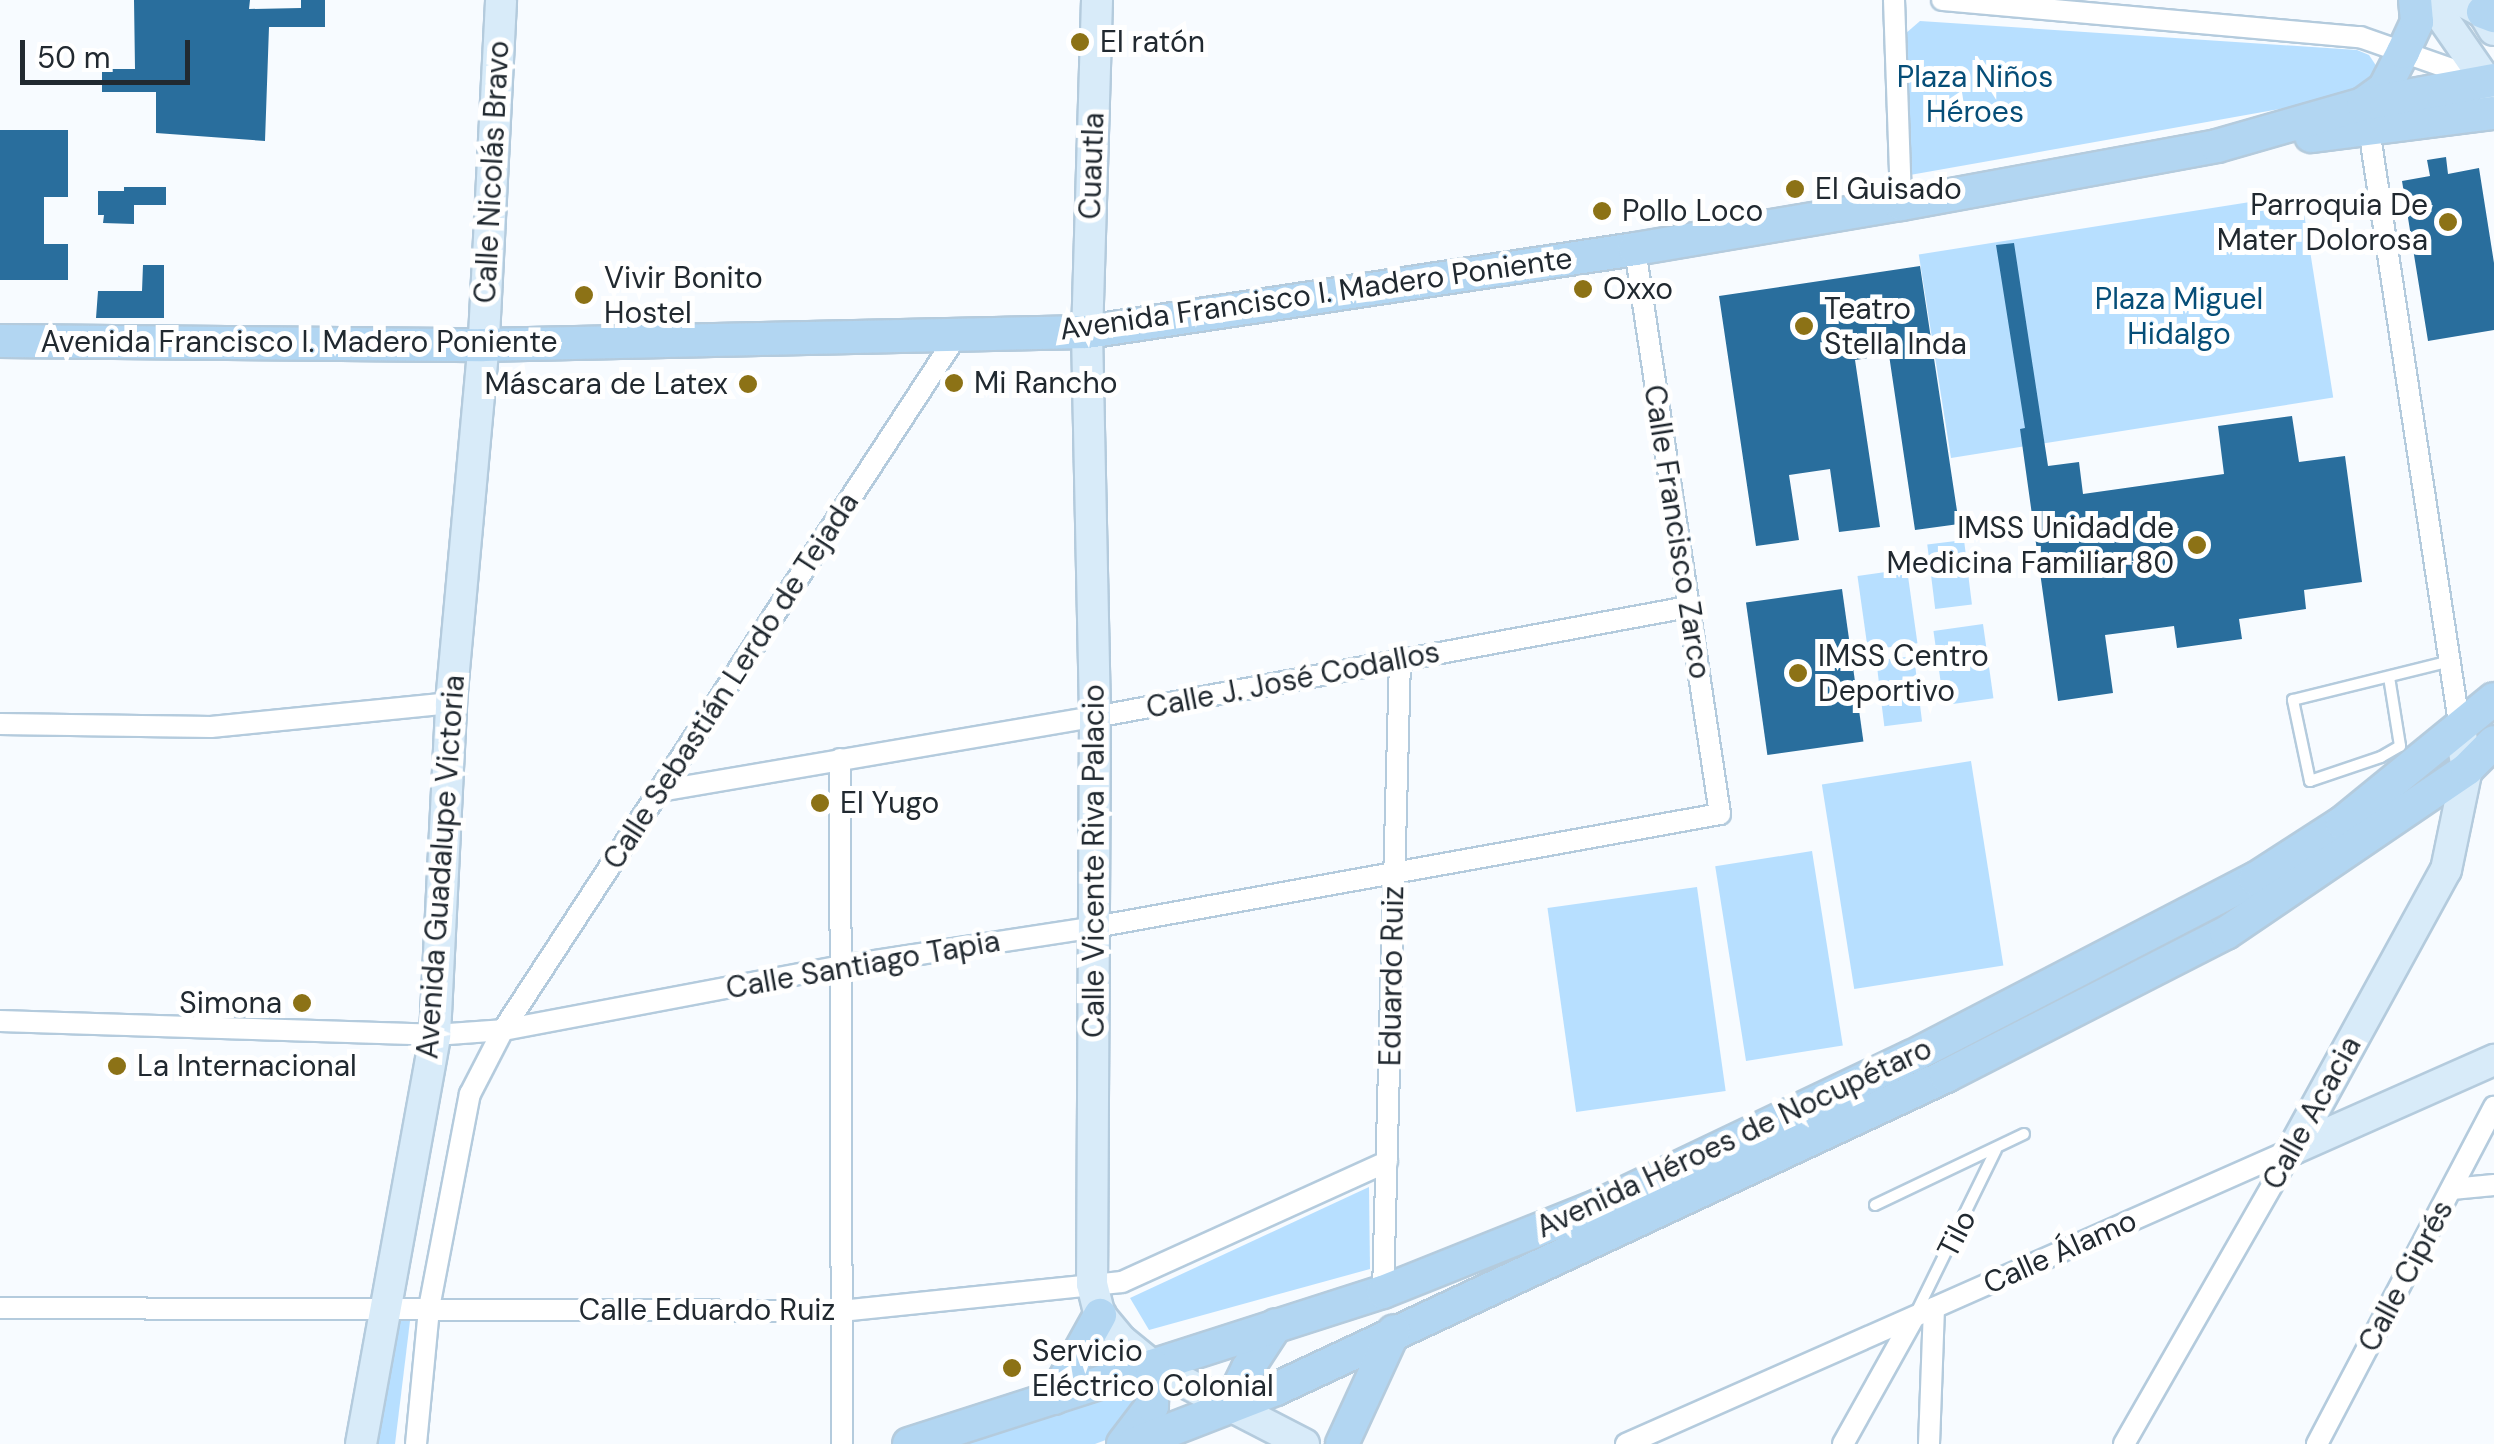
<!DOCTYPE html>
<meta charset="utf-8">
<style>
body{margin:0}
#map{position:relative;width:2494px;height:1444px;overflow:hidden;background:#f7fbff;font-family:"DM Sans",sans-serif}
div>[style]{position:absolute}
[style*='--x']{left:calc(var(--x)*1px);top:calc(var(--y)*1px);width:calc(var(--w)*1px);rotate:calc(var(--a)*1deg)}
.green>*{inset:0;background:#b7dfff;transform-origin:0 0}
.building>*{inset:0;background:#296e9d;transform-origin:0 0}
.roads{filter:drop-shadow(2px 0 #b4cbdd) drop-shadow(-2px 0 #b4cbdd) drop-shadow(0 2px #b4cbdd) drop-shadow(0 -2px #b4cbdd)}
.lane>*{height:10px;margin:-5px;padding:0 5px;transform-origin:5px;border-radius:5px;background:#fff}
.street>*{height:20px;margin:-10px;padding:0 10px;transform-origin:10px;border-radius:10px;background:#fff}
.secondary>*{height:30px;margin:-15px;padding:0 15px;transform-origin:15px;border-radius:15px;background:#d8ebf9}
.primary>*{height:32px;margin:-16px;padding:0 16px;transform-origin:16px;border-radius:16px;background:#b2d6f2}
.dots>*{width:28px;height:28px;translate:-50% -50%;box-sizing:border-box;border:5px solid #fff;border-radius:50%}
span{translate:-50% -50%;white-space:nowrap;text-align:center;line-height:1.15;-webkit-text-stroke:10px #fff;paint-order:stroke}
.poi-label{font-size:30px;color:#212930}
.left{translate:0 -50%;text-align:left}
.right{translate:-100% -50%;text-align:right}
.park-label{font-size:30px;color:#064e78}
.street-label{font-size:30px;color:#212930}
.scale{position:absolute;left:20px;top:40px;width:170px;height:45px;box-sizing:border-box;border:5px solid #212930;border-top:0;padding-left:12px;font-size:30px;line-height:35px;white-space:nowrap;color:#212930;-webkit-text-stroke:8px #fff;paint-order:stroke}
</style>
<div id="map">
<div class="green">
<div style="clip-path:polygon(1920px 21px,2357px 50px,2369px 55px,2377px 67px,2364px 94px,1910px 175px,1905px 34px)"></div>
<div style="left:2301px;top:194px;width:206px;height:387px;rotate:81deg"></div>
<div style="left:1964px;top:540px;width:65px;height:37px;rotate:83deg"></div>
<div style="left:1907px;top:569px;width:75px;height:50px;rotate:82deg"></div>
<div style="left:1983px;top:624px;width:75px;height:50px;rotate:82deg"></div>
<div style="left:1914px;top:656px;width:66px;height:38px;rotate:83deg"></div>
<div style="left:1971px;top:761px;width:207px;height:151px;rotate:81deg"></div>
<div style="left:1812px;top:851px;width:197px;height:98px;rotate:81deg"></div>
<div style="left:1697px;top:887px;width:206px;height:151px;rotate:82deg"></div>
<div style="clip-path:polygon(1369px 1187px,1370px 1269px,1149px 1330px,1130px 1298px)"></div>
<div style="clip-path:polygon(396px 1320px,410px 1321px,395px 1444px,374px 1444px)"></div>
<div style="clip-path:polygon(1141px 1378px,1149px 1387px,1111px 1438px,1095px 1444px,950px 1444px)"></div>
</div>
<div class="building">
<div style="clip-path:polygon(134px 0,250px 0,249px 9px,301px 8px,301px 0,325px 0,325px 27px,269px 27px,265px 141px,156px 133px,156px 92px,102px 92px,102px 69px,135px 69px)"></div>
<div style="clip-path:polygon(0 130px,68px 130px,68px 197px,44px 197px,44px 244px,68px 244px,68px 280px,0 280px)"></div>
<div style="clip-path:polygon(2446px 157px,2448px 174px,2479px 168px,2494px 263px,2494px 330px,2428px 341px,2402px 181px,2430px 176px,2427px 160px)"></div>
<div style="clip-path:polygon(124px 187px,166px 187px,166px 205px,134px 205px,134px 224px,103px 223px,104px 215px,98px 215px,98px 191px,124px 191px)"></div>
<div style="clip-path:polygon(2014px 243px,2048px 466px,2079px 462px,2083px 494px,2224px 474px,2218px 426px,2292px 416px,2299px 462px,2345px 456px,2362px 582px,2304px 590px,2306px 609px,2239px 619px,2242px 639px,2177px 648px,2174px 626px,2105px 635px,2113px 693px,2058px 701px,2020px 429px,2025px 428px,1996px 245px)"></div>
<div style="clip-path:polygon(143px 265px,164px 265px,164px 318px,96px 318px,98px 291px,142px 291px)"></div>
<div style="clip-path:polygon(1920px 266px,1959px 524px,1915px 530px,1889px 355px,1855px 360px,1880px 527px,1839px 532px,1830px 469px,1789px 475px,1799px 540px,1756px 546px,1719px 296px)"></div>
<div style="left:1842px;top:589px;width:154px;height:97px;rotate:82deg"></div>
</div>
<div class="roads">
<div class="lane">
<div style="--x:2389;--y:677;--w:70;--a:80.9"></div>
<div style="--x:2400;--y:746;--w:22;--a:150"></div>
<div style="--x:2381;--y:757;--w:75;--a:161.3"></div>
<div style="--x:2310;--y:781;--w:83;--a:-101.9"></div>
<div style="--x:2293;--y:700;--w:163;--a:-13.9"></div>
<div style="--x:1875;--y:1205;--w:165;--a:-25.5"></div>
<div style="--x:1915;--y:1315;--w:184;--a:-63.9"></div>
</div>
<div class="street">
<div style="--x:1894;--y:0;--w:204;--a:88"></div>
<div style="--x:1942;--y:0;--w:420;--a:5.1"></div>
<div style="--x:2360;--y:37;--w:127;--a:19.3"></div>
<div style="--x:2369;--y:129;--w:607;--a:81.38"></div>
<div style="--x:0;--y:724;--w:211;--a:0.8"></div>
<div style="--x:211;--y:727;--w:241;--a:-5.7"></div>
<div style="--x:840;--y:759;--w:685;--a:89.83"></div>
<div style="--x:660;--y:791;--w:441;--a:-9.7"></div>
<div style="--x:1095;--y:717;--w:603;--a:-10.51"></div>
<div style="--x:0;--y:1021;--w:435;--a:1.8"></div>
<div style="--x:435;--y:1035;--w:68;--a:-4.2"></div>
<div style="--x:503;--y:1030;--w:344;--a:-10.7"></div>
<div style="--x:841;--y:966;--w:257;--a:-8.7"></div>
<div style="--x:1095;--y:927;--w:635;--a:-10.25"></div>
<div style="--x:1720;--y:814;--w:571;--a:-98.56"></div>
<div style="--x:2452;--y:1189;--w:42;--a:-5.4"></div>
<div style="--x:1383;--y:1292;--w:632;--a:-88.46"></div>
<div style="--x:0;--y:1308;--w:841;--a:0.2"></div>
<div style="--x:841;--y:1311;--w:282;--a:-5.9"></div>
<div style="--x:1122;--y:1282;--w:291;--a:-24.4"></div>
<div style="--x:416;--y:1444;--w:137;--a:-84.5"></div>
<div style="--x:429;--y:1308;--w:218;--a:-79.2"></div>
<div style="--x:470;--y:1094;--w:72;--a:-62.7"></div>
<div style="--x:503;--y:1030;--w:834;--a:-56.84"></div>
<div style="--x:1626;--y:1444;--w:729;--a:-23.86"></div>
<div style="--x:1843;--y:1444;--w:145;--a:-60.8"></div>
<div style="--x:1929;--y:1444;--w:136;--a:-87.9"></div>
<div style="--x:2124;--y:1444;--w:340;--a:-60.2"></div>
<div style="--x:2317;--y:1444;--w:381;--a:-62.3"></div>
</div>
<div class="secondary">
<div style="--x:1097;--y:0;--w:332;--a:91.7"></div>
<div style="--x:1087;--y:332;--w:385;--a:88.8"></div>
<div style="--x:1095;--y:717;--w:567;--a:90.3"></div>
<div style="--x:1092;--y:1284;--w:32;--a:76"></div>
<div style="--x:1100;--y:1315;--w:34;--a:50"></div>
<div style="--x:1122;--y:1341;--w:40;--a:39"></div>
<div style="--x:1153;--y:1366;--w:170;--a:27.3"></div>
<div style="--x:2430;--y:0;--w:112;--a:55.2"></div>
<div style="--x:2460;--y:0;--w:26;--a:28"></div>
<div style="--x:2483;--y:12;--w:21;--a:59"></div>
<div style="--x:2293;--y:1149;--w:318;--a:-61.3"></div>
<div style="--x:2446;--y:870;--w:103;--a:-78.3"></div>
<div style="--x:2467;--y:769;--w:41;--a:-99.9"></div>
<div style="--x:2293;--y:1149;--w:220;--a:-23.9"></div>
<div style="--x:361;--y:1444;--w:416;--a:-79.7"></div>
<div style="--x:435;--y:1035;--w:332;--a:-87.2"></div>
<div style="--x:451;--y:703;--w:367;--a:-84.8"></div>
<div style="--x:484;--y:337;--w:337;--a:-87.1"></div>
</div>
<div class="primary">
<div style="--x:2483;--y:12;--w:12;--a:20"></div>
<div style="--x:2363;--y:104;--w:26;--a:-36"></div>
<div style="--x:2384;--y:89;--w:42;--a:-62.8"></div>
<div style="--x:2403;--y:52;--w:33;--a:-65"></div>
<div style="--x:2417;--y:22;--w:22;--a:-95"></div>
<div style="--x:2311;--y:136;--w:184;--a:-7.2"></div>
<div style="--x:0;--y:341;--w:483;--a:0.5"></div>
<div style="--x:483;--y:345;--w:604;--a:-1.23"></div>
<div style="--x:1087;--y:332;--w:554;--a:-8.61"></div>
<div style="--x:1635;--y:249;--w:270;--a:-9.6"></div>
<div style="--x:1901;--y:204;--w:321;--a:-10.4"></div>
<div style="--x:2217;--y:146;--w:152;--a:-16"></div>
<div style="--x:2363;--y:104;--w:133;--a:-10.4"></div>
<div style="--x:1054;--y:1398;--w:95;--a:-61"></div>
<div style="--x:1229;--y:1407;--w:43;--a:-64"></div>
<div style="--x:1248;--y:1368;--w:51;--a:-56.9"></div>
<div style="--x:909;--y:1444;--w:498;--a:-17.8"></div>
<div style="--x:1383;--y:1292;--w:232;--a:-21.8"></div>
<div style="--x:1598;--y:1206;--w:347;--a:-25.5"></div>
<div style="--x:1911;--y:1057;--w:387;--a:-27.4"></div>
<div style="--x:2255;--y:879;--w:103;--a:-32.8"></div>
<div style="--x:2342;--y:823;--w:196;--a:-39.2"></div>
<div style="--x:1123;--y:1444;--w:48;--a:-52.7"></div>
<div style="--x:1152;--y:1406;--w:40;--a:-88.6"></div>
<div style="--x:1134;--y:1444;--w:152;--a:-21.2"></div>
<div style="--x:1276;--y:1389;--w:740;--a:-25.04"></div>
<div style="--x:1946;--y:1076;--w:314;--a:-27.1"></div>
<div style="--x:2226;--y:933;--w:292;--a:-34.2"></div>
<div style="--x:2467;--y:769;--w:38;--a:-45"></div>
<div style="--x:1342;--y:1444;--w:124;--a:-65.3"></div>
</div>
</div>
<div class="dots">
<div style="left:1080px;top:42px;background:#8c7216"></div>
<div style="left:1795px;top:189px;background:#8c7216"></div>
<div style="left:1602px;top:211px;background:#8c7216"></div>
<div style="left:2448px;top:222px;background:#8c7216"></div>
<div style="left:1583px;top:289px;background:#8c7216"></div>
<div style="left:584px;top:295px;background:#8c7216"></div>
<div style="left:1804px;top:326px;background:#8c7216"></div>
<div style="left:954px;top:383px;background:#8c7216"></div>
<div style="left:748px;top:384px;background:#8c7216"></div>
<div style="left:2197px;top:545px;background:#8c7216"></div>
<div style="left:1798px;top:673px;background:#8c7216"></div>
<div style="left:820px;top:803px;background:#8c7216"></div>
<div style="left:302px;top:1003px;background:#8c7216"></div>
<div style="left:117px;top:1066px;background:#8c7216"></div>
<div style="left:1012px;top:1368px;background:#8c7216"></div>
</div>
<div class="poi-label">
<span class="left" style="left:1100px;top:42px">El ratón</span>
<span class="left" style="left:1815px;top:189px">El Guisado</span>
<span class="right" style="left:2428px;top:222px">Parroquia De<br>Mater Dolorosa</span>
<span class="left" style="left:1622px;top:211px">Pollo Loco</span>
<span class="left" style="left:604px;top:295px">Vivir Bonito<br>Hostel</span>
<span class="left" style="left:1603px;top:289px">Oxxo</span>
<span class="left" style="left:1824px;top:326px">Teatro<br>Stella Inda</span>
<span class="left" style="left:974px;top:383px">Mi Rancho</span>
<span class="right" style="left:728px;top:384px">Máscara de Latex</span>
<span class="right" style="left:2174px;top:545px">IMSS Unidad de<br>Medicina Familiar 80</span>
<span class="left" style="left:1818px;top:673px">IMSS Centro<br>Deportivo</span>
<span class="left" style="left:840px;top:803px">El Yugo</span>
<span class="right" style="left:282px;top:1003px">Simona</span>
<span class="left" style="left:137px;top:1066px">La Internacional</span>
<span class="left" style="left:1032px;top:1368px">Servicio<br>Eléctrico Colonial</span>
</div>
<div class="park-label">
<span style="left:1975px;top:94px">Plaza Niños<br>Héroes</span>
<span style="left:2179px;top:316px">Plaza Miguel<br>Hidalgo</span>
</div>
<div class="street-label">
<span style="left:1092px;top:166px;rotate:-88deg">Cuautla</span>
<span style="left:492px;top:172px;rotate:-87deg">Calle Nicolás Bravo</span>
<span style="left:1316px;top:294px;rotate:-8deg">Avenida Francisco I. Madero Poniente</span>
<span style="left:299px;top:342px">Avenida Francisco I. Madero Poniente</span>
<span style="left:1677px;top:532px;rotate:81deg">Calle Francisco Zarco</span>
<span style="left:1293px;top:680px;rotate:-11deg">Calle J. José Codallos</span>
<span style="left:731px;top:681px;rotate:-57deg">Calle Sebastián Lerdo de Tejada</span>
<span style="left:1094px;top:861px;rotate:-90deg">Calle Vicente Riva Palacio</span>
<span style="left:441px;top:867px;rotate:-86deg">Avenida Guadalupe Victoria</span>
<span style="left:863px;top:965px;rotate:-10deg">Calle Santiago Tapia</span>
<span style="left:1392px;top:976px;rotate:-89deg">Eduardo Ruiz</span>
<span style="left:2312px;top:1113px;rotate:-61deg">Calle Acacia</span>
<span style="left:1734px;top:1138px;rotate:-25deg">Avenida Héroes de Nocupétaro</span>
<span style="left:1957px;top:1234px;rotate:-63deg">Tilo</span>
<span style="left:2060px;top:1252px;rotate:-24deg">Calle Álamo</span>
<span style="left:2406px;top:1276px;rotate:-62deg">Calle Ciprés</span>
<span style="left:707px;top:1310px">Calle Eduardo Ruiz</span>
</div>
<div class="scale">50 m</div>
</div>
